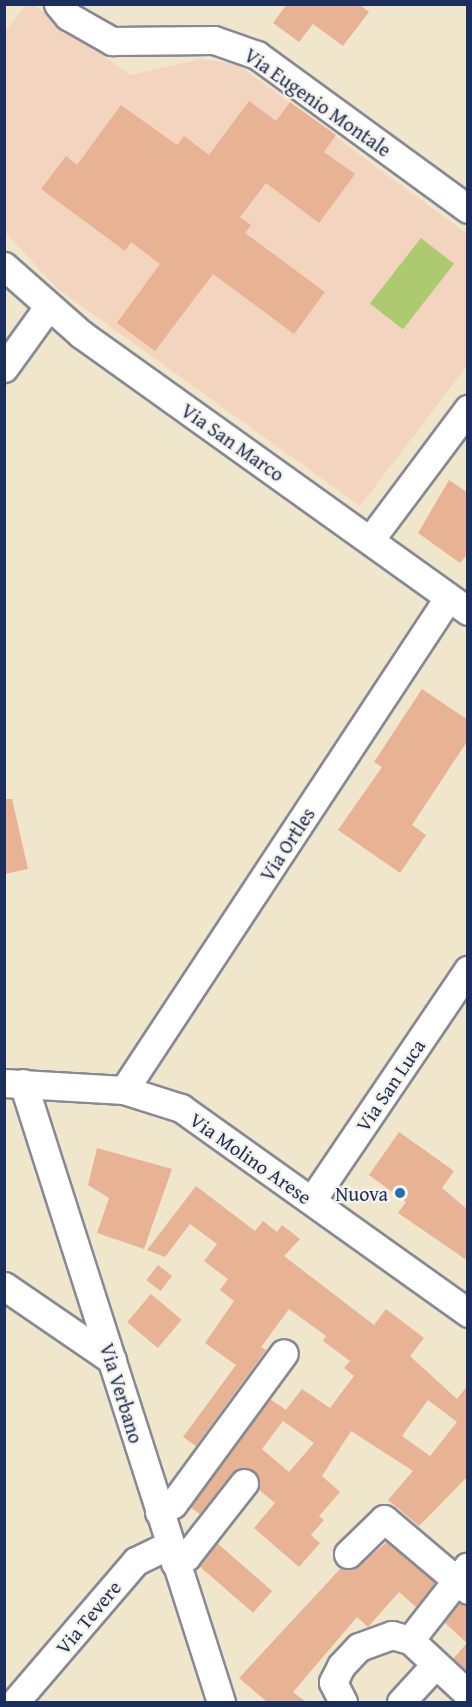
<!DOCTYPE html>
<style>
body{margin:0}
#map{position:relative;width:472px;height:1707px;overflow:hidden;background:#f0e6cc;font-family:"Gentium Book Plus",serif}
div>[style]{position:absolute}
[style*='--x']{left:calc(var(--x)*1px);top:calc(var(--y)*1px);width:calc(var(--w)*1px);rotate:calc(var(--a)*1deg)}
.built>*{inset:0;background:#f3d4bf}
.green>*{inset:0;background:#adca71;transform-origin:0 0}
.building>*{inset:0;background:#e8b294;transform-origin:0 0}
.roads{filter:drop-shadow(2px 0 #868a95) drop-shadow(-2px 0 #868a95) drop-shadow(0 2px #868a95) drop-shadow(0 -2px #868a95)}
.minor>*{height:27px;margin:-13.5px;padding:0 13.5px;transform-origin:13.5px;border-radius:13.5px;background:#fff}
.dots>*{width:16px;height:16px;translate:-50% -50%;box-sizing:border-box;border:3px solid #f7f3e8;border-radius:50%}
span{translate:-50% -50%;white-space:nowrap;text-align:center;line-height:1.15;-webkit-text-stroke:4.5px #f7f3e8;paint-order:stroke}
.street-label{font-size:20px;color:#1b2f5e}
.poi-label{font-size:20px;color:#1b2f5e}
.right{translate:-100% -50%;text-align:right}
.frame{position:absolute;inset:0;border:6px solid #1b2f5e;pointer-events:none}
</style>
<div id="map">
<div class="built">
<div style="clip-path:polygon(26px 5px,34px 5px,130px 75px,202px 59px,237px 64px,467px 234px,467px 366px,360px 506px,58px 289px,5px 232px,4px 33px)"></div>
</div>
<div class="green">
<div style="left:421px;top:238px;width:42px;height:83px;rotate:38deg"></div>
</div>
<div class="building">
<div style="clip-path:polygon(287px 4px,359px 4px,369px 12px,343px 46px,313px 24px,299px 42px,273px 23px)"></div>
<div style="clip-path:polygon(249px 101px,276px 121px,290px 102px,336px 135px,324px 152px,355px 174px,319px 223px,266px 183px,240px 217px,251px 225px,245px 233px,325px 292px,294px 334px,213px 274px,155px 351px,117px 323px,160px 264px,131px 242px,125px 251px,41px 189px,66px 156px,77px 165px,121px 105px,177px 145px,184px 136px,209px 155px)"></div>
<div style="clip-path:polygon(449px 480px,468px 493px,468px 553px,460px 563px,418px 533px)"></div>
<div style="clip-path:polygon(422px 689px,468px 720px,468px 740px,412px 825px,426px 835px,400px 873px,338px 830px,382px 767px,374px 762px)"></div>
<div style="clip-path:polygon(4px 799px,12px 799px,28px 869px,4px 874px)"></div>
<div style="clip-path:polygon(399px 1132px,454px 1171px,442px 1188px,468px 1210px,468px 1261px,398px 1213px,406px 1202px,369px 1175px)"></div>
<div style="clip-path:polygon(97px 1148px,172px 1169px,144px 1249px,97px 1233px,109px 1198px,88px 1185px)"></div>
<div style="clip-path:polygon(evenodd,196px 1186px,255px 1231px,263px 1221px,277px 1232px,282px 1225px,300px 1239px,284px 1256px,374px 1325px,386px 1309px,424px 1338px,410px 1356px,457px 1399px,468px 1385px,468px 1476px,419px 1526px,388px 1500px,413px 1471px,351px 1431px,322px 1476px,340px 1492px,319px 1516px,324px 1520px,311px 1535px,320px 1543px,299px 1567px,254px 1528px,275px 1503px,258px 1489px,253px 1470px,232px 1473px,200px 1514px,190px 1507px,270px 1399px,286px 1410px,302px 1389px,330px 1408px,354px 1376px,344px 1368px,350px 1361px,323px 1341px,326px 1336px,289px 1309px,261px 1347px,266px 1350px,196px 1446px,183px 1437px,236px 1365px,205px 1343px,234px 1301px,220px 1290px,228px 1279px,204px 1261px,217px 1244px,190px 1224px,165px 1257px,147px 1250px,196px 1186px,428px 1400px,457px 1422px,430px 1456px,402px 1436px,428px 1400px,196px 1186px,283px 1421px,314px 1443px,289px 1472px,262px 1449px,283px 1421px)"></div>
<div style="left:158px;top:1265px;width:18px;height:19px;rotate:38deg"></div>
<div style="left:151px;top:1294px;width:40px;height:37px;rotate:40deg"></div>
<div style="clip-path:polygon(387px 1542px,435px 1583px,416px 1607px,399px 1592px,368px 1627px,357px 1617px,293px 1692px,306px 1702px,267px 1702px,239px 1678px,341px 1568px,359px 1566px)"></div>
<div style="left:217px;top:1543px;width:73px;height:29px;rotate:41deg"></div>
<div style="clip-path:polygon(459px 1603px,468px 1605px,468px 1672px,453px 1659px,467px 1643px,444px 1622px)"></div>
</div>
<div class="roads">
<div class="minor">
<div style="--x:58;--y:4;--w:16;--a:50"></div>
<div style="--x:68;--y:16;--w:51;--a:29.6"></div>
<div style="--x:112;--y:41;--w:102;--a:-0.6"></div>
<div style="--x:214;--y:40;--w:46;--a:19.2"></div>
<div style="--x:257;--y:55;--w:261;--a:36.1"></div>
<div style="--x:4;--y:266;--w:103;--a:41.4"></div>
<div style="--x:81;--y:334;--w:476;--a:35.6"></div>
<div style="--x:4;--y:368;--w:75;--a:-54.2"></div>
<div style="--x:370;--y:540;--w:164;--a:-53.2"></div>
<div style="--x:4;--y:1083;--w:120;--a:3.3"></div>
<div style="--x:124;--y:1090;--w:60;--a:17.5"></div>
<div style="--x:181;--y:1108;--w:353;--a:35.5"></div>
<div style="--x:23;--y:1083;--w:650;--a:72.26"></div>
<div style="--x:124;--y:1090;--w:589;--a:-56.63"></div>
<div style="--x:312;--y:1200;--w:278;--a:-55.9"></div>
<div style="--x:4;--y:1286;--w:131;--a:34.4"></div>
<div style="--x:159;--y:1512;--w:16;--a:-30"></div>
<div style="--x:173;--y:1504;--w:187;--a:-53.7"></div>
<div style="--x:348;--y:1554;--w:50;--a:-44.2"></div>
<div style="--x:384;--y:1519;--w:110;--a:40.2"></div>
<div style="--x:175;--y:1563;--w:13;--a:-29"></div>
<div style="--x:186;--y:1557;--w:94;--a:-51.9"></div>
<div style="--x:410;--y:1640;--w:93;--a:-52"></div>
<div style="--x:15;--y:1702;--w:186;--a:-49.4"></div>
<div style="--x:136;--y:1561;--w:37;--a:-26"></div>
<div style="--x:343;--y:1702;--w:22;--a:-117"></div>
<div style="--x:333;--y:1682;--w:18;--a:-63"></div>
<div style="--x:341;--y:1666;--w:26;--a:-47"></div>
<div style="--x:359;--y:1647;--w:35;--a:-20"></div>
<div style="--x:392;--y:1635;--w:19;--a:16"></div>
<div style="--x:410;--y:1640;--w:79;--a:43"></div>
<div style="--x:401;--y:1702;--w:49;--a:-47.5"></div>
</div>
</div>
<div class="dots">
<div style="left:400px;top:1193px;background:#1f6fb2"></div>
</div>
<div class="street-label">
<span style="left:318px;top:102px;rotate:35deg">Via Eugenio Montale</span>
<span style="left:233px;top:442px;rotate:35deg">Via San Marco</span>
<span style="left:287px;top:844px;rotate:-57deg">Via Ortles</span>
<span style="left:390px;top:1085px;rotate:-56deg">Via San Luca</span>
<span style="left:251px;top:1158px;rotate:35deg">Via Molino Arese</span>
<span style="left:122px;top:1393px;rotate:73deg">Via Verbano</span>
<span style="left:88px;top:1617px;rotate:-50deg">Via Tevere</span>
</div>
<div class="poi-label">
<span class="right" style="left:388px;top:1193px">Nuova</span>
</div>
<div class="frame"></div>
</div>
